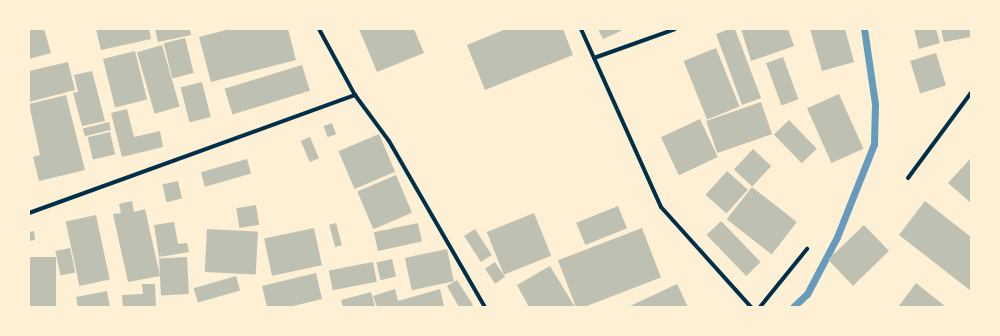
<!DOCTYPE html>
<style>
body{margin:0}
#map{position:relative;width:1000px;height:336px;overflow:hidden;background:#fdf0d5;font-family:"Titillium Web",sans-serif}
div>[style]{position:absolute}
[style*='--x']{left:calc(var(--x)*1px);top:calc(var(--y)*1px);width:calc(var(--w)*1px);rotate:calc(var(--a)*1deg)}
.stream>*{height:7px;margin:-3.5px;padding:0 3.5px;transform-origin:3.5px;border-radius:3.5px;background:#669bbc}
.building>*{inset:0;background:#bec0b2;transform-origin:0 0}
.minor>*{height:4px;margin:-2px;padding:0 2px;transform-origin:2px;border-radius:2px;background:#003049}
span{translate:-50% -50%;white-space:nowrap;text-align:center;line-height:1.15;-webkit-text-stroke:3px #fdf0d5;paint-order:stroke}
.frame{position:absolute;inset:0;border:30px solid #fdf0d5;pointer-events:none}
</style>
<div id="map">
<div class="stream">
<div style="--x:793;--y:307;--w:19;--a:-43"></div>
<div style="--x:807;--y:294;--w:64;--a:-62.2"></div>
<div style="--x:837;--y:237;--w:100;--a:-68.3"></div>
<div style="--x:874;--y:144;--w:40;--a:-88.6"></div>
<div style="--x:875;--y:104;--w:76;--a:-98.3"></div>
</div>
<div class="building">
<div style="clip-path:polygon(29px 29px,44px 29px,51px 53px,29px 59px)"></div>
<div style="clip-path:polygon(96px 29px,149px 29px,151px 39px,101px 50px)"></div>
<div style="clip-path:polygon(155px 29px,190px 29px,191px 35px,158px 42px)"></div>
<div style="clip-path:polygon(230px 29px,288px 29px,296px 60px,211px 82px,199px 37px)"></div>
<div style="clip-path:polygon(359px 29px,414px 29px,424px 53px,377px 72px)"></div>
<div style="clip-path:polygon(506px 29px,563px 29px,573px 55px,485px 90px,467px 45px)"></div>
<div style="clip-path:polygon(598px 29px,621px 29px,621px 31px,603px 39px)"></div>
<div style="clip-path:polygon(729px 29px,735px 29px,761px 98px,742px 105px,716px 34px)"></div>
<div style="clip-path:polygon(741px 29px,788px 29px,794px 46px,751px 61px)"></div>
<div style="clip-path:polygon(810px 29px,845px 29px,854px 62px,822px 71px)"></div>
<div style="clip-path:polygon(914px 29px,936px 29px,940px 43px,919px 49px)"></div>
<div style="clip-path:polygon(941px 29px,971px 29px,971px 37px,944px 42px)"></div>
<div style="left:185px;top:38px;width:36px;height:22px;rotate:76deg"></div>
<div style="left:162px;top:45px;width:64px;height:26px;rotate:74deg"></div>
<div style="left:716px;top:48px;width:63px;height:35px;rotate:68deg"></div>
<div style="left:135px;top:51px;width:50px;height:33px;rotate:76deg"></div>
<div style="left:936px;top:53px;width:34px;height:27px;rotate:73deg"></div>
<div style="left:783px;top:57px;width:45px;height:18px;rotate:70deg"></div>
<div style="clip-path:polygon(68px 62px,75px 90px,29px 102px,29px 71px)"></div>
<div style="left:302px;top:65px;width:27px;height:81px;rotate:73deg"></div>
<div style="clip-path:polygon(92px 71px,105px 121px,82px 126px,73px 93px,78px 92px,74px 75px)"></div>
<div style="left:202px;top:82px;width:36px;height:22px;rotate:76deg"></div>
<div style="left:839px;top:94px;width:60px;height:35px;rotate:66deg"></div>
<div style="clip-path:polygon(66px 95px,85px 170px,39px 181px,33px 157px,40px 155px,29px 104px)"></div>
<div style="left:761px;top:102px;width:34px;height:58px;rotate:71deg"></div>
<div style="clip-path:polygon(127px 109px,134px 137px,160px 131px,163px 147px,122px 157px,111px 113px)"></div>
<div style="left:700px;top:119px;width:42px;height:43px;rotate:65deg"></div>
<div style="left:789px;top:120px;width:40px;height:21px;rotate:46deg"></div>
<div style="left:109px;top:122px;width:8px;height:27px;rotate:76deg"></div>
<div style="left:332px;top:123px;width:12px;height:9px;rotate:70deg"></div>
<div style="left:110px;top:132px;width:23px;height:23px;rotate:77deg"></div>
<div style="left:379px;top:134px;width:41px;height:44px;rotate:67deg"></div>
<div style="left:310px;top:137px;width:23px;height:10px;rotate:67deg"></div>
<div style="left:753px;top:149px;width:25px;height:28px;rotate:43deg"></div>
<div style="clip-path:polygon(971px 158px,971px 203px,948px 183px)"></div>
<div style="left:247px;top:159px;width:15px;height:48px;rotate:74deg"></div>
<div style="left:727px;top:171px;width:28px;height:32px;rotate:42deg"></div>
<div style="left:396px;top:175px;width:41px;height:42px;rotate:67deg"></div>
<div style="left:178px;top:181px;width:18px;height:16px;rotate:77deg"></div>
<div style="left:752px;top:187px;width:57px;height:41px;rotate:38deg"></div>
<div style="clip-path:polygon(132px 201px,134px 212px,145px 209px,160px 276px,128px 282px,113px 214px,121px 213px,119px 204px)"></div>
<div style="clip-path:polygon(925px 201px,971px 237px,971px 291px,899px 235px)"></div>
<div style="left:256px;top:205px;width:20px;height:20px;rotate:81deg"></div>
<div style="left:618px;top:206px;width:24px;height:45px;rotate:68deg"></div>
<div style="left:534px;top:213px;width:46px;height:51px;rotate:68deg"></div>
<div style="left:96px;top:215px;width:66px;height:31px;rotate:78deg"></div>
<div style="left:721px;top:221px;width:57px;height:20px;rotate:46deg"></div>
<div style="clip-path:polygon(174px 222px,178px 244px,187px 243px,189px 252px,159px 257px,154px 225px)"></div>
<div style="left:336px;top:223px;width:23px;height:7px;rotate:75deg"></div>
<div style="left:418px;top:223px;width:19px;height:45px;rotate:78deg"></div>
<div style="left:864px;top:225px;width:36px;height:50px;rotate:46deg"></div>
<div style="left:314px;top:228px;width:38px;height:51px;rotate:78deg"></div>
<div style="left:642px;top:228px;width:53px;height:90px;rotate:69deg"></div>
<div style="left:207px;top:229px;width:51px;height:43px;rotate:3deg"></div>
<div style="left:475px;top:229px;width:31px;height:13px;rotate:57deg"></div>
<div style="clip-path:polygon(34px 231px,35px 240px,29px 241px,29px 232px)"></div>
<div style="left:70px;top:248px;width:25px;height:15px;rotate:78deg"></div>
<div style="left:447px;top:249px;width:33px;height:43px;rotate:78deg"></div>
<div style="left:29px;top:257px;width:27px;height:50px"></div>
<div style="left:187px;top:257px;width:37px;height:28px;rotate:87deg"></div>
<div style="left:392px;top:259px;width:18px;height:16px;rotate:77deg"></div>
<div style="left:373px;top:262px;width:20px;height:45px;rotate:79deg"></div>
<div style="left:495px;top:262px;width:18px;height:12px;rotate:56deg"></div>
<div style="clip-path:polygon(550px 266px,575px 307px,529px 307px,517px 285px)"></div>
<div style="clip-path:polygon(316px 273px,322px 299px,289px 307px,267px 307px,262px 286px)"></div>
<div style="left:236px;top:276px;width:15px;height:44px;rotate:74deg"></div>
<div style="clip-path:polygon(457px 280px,473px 305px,470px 307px,459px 307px,447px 286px)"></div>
<div style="clip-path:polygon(916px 283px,946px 307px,898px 307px)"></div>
<div style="clip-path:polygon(142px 284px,155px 284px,156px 307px,123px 307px,122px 295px,143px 294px)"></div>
<div style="clip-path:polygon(677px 284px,688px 307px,628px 307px)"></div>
<div style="clip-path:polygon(395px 289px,398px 301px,440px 289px,444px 306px,377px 307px,373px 296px)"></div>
<div style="clip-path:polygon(107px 291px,110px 307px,78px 307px,76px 297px)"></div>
<div style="clip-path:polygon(371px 292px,375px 307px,343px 307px,341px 300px)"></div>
</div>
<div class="minor">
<div style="--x:319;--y:29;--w:75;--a:61.4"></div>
<div style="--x:355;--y:95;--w:57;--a:53.5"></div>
<div style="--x:389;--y:141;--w:192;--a:60"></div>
<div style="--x:581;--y:29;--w:195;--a:65.8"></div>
<div style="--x:661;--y:207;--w:135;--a:48"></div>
<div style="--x:594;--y:58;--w:86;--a:-19.7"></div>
<div style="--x:908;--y:178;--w:106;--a:-53.5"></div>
<div style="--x:29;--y:213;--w:347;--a:-19.9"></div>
<div style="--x:760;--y:307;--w:75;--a:-51"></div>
</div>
<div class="frame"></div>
</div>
